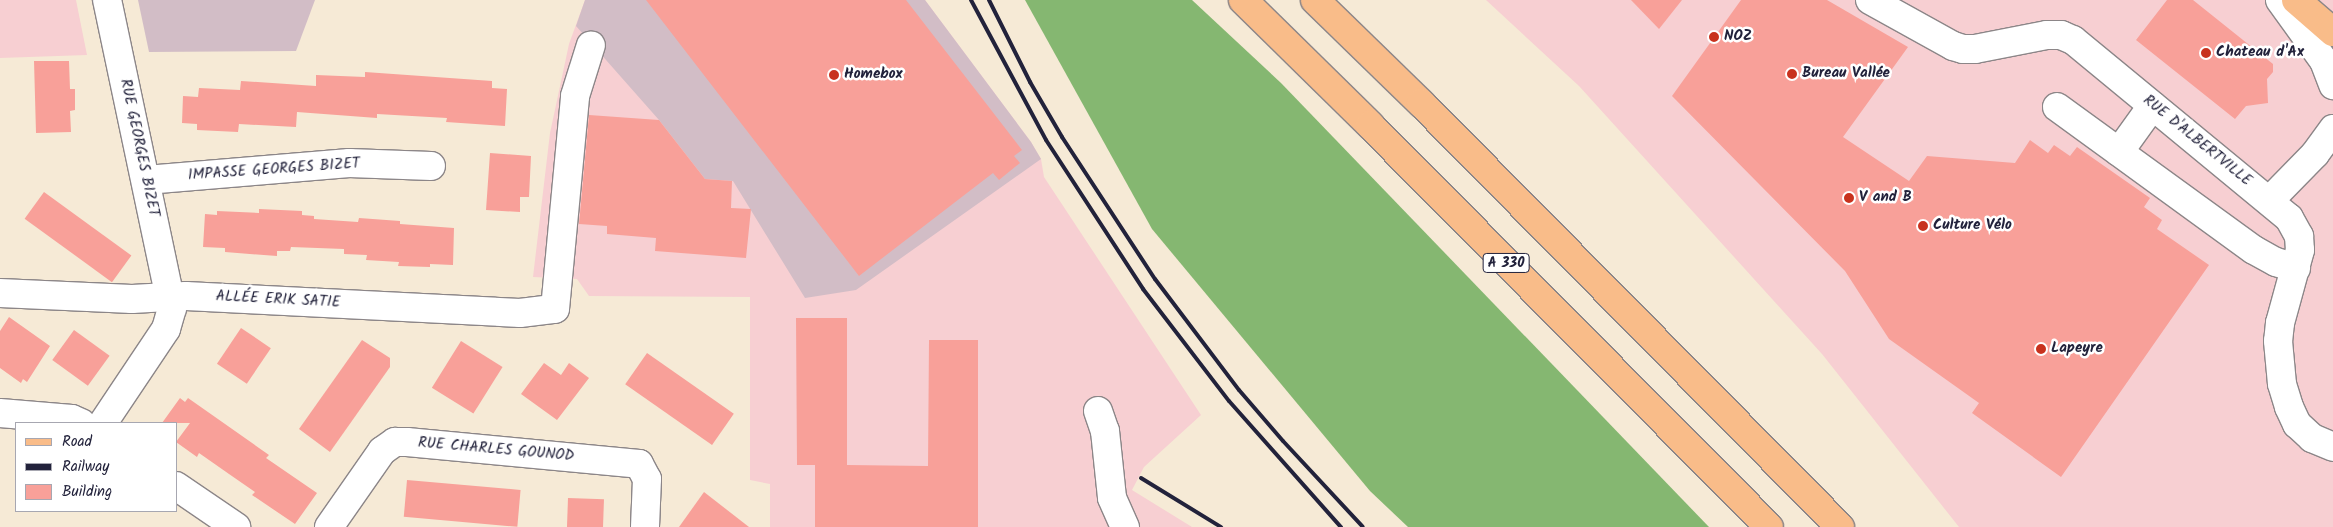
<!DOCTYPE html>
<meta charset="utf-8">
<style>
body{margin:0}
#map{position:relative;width:2333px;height:527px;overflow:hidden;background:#f6ead6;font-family:Kalam,sans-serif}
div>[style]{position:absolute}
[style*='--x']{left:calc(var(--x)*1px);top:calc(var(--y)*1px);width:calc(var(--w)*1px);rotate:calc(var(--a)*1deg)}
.built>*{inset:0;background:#f7cfd2}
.industrial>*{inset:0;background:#d2bdc6}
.forest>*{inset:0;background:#85b771}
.building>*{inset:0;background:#f8a099;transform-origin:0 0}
.roads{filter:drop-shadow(1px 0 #8c8688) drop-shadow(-1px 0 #8c8688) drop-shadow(0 1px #8c8688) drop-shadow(0 -1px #8c8688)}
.minor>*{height:28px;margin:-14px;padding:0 14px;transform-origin:14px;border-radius:14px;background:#fff}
.major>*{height:28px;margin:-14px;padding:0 14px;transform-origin:14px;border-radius:14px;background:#f9bc89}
.highway>*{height:28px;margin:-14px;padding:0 14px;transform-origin:14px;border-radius:14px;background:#f9bc89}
.rail>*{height:4px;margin:-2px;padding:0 2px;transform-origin:2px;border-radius:2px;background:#22223b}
.dots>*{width:14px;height:14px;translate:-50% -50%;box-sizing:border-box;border:2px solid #fff;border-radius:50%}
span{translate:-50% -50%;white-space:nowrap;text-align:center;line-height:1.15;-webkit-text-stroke:5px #fff;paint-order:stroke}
.shield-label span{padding:1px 4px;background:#fff;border:1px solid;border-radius:4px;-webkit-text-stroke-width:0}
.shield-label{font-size:14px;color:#22223b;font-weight:700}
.poi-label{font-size:15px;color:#22223b;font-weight:700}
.left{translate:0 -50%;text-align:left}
.street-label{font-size:15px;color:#22223b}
.legend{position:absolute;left:15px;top:422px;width:162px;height:90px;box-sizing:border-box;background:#fff;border:1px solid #a7a7b1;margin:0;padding:6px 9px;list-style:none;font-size:15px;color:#22223b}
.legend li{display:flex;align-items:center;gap:10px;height:25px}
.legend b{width:25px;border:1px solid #a7a7b1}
</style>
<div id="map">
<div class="built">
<div style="clip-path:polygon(0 0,76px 0,87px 55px,0 58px)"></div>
<div style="clip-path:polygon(585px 0,925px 0,1031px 142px,1041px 159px,1044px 177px,1201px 415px,1144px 467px,1132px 490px,1192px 527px,770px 527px,770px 484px,750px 480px,750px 297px,589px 296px,577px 279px,533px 277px,550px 133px,569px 44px)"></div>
<div style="clip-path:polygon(1486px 0,2333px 0,2333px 527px,1959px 527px,1822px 354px,1579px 86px)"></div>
</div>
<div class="industrial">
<div style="clip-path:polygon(138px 0,315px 0,296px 51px,149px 52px)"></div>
<div style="clip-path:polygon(585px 0,925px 0,1031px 142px,1041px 159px,856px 290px,805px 298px,733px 181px,705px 179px,659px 120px,576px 26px)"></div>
</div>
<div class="forest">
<div style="clip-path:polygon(1025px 0,1192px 0,1281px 83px,1709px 527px,1408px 527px,1370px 491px,1152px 229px)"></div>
</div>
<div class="building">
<div style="clip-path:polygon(646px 0,906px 0,1022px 150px,1014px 156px,1020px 163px,999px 180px,993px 173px,859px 276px)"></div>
<div style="clip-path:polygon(1631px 0,1682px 0,1659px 29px)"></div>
<div style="clip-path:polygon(1741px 0,1827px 0,1908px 47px,1843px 137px,1909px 181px,1927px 156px,2015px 163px,2030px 140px,2048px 153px,2054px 145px,2070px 156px,2077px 147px,2150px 198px,2144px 207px,2162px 220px,2157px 229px,2209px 265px,2061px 477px,1972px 413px,1979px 403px,1889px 339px,1845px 271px,1672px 96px)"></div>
<div style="clip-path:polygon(2167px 0,2193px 0,2273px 64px,2273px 72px,2267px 79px,2268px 103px,2246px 106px,2235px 119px,2136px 40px)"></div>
<div style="clip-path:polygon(34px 61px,69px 61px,70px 89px,75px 89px,75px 110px,70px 111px,71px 132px,36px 133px)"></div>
<div style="clip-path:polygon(365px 72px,492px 81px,492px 88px,507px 89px,505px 126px,446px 122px,447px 118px,377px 114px,377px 118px,297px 112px,296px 127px,239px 124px,238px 132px,197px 130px,197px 124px,182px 123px,183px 96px,198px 97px,199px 88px,240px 90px,241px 81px,316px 86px,316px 75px,365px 77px)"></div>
<div style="clip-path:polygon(589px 115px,659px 120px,705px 179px,732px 181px,731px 208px,751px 209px,746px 258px,655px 251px,656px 238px,607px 234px,607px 226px,579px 224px)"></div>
<div style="clip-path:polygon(490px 153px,531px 156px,529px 197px,520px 197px,520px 212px,486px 210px)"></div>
<div style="left:44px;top:192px;width:108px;height:33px;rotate:36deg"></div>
<div style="clip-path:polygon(259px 209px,302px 211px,302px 215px,314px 216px,314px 219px,358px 222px,359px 218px,400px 221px,400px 224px,454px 228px,453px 265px,430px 264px,430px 267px,398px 266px,399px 262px,366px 260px,367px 255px,344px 254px,344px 249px,291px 247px,290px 251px,277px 251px,277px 256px,225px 252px,225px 248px,203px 247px,205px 214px,217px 215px,217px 211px,259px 213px)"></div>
<div style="clip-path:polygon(9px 317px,50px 346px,27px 382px,23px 379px,21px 383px,0 368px,0 331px)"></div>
<div style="clip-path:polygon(796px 318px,847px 318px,847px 465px,928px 466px,929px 340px,978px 340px,978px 527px,815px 527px,815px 465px,797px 465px)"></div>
<div style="left:241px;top:328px;width:36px;height:43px;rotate:34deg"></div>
<div style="left:74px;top:330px;width:44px;height:37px;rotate:36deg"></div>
<div style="clip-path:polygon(362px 340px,390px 358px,390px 367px,330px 452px,299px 429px)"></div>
<div style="left:461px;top:341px;width:49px;height:55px;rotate:32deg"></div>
<div style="left:647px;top:353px;width:106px;height:38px;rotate:35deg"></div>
<div style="clip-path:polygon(544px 363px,561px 375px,569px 363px,589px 378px,557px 420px,521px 394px)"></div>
<div style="clip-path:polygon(180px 398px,185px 402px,188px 398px,269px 455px,266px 458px,317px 493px,295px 524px,252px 495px,255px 492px,229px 474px,199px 453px,197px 457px,176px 442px,190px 423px,162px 423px)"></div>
<div style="left:407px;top:480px;width:114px;height:37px;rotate:5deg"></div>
<div style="clip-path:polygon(704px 492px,749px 527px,679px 527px)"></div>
<div style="left:568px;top:498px;width:36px;height:29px;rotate:2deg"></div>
</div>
<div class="roads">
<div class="minor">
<div style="--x:1870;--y:0;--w:95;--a:29"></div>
<div style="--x:1953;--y:46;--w:10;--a:17"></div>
<div style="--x:1963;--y:49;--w:12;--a:0"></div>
<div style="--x:1975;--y:49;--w:73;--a:-11"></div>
<div style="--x:2047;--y:35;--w:14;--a:0"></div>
<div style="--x:2061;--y:35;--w:13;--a:23"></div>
<div style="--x:2073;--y:40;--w:280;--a:39.5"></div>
<div style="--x:2289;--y:218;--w:21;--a:61"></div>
<div style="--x:2299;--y:236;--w:14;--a:86"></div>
<div style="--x:2300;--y:250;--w:76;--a:105.3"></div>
<div style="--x:2280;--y:323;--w:18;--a:96"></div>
<div style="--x:2278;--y:341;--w:43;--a:84.7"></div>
<div style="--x:2282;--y:384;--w:24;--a:73"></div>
<div style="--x:2289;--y:407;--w:19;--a:65"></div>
<div style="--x:2297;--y:424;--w:21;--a:43"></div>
<div style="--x:2312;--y:438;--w:23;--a:23"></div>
<div style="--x:2280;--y:0;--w:75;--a:54.2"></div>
<div style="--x:2324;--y:61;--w:26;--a:69"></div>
<div style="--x:2057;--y:107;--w:243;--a:36"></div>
<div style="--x:2254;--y:250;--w:25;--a:29"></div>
<div style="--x:2276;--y:262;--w:21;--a:17"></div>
<div style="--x:2119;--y:152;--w:57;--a:-54.3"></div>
<div style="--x:146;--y:180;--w:204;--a:-4.8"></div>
<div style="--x:349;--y:163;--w:82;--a:2.1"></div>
<div style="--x:2270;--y:200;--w:64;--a:-45.6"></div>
<div style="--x:2315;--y:154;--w:31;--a:-54"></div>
<div style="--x:0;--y:293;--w:132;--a:2.6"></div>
<div style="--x:132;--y:299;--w:54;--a:-3.2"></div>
<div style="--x:186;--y:296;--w:334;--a:2.9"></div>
<div style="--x:520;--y:313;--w:35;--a:-7"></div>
<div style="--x:555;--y:309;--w:214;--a:-84.6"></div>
<div style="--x:575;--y:96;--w:53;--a:-72.6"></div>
<div style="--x:1098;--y:411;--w:21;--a:71"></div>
<div style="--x:1105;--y:431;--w:67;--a:84"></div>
<div style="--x:1112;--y:498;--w:32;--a:66"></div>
<div style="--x:0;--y:413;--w:72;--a:4.8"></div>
<div style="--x:72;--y:419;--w:10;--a:24"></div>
<div style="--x:103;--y:423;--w:113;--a:-56.2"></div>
<div style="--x:166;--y:329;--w:22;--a:-74"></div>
<div style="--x:172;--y:308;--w:315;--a:-101.9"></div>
<div style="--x:176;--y:486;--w:73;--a:34.3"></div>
<div style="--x:329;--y:527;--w:93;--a:-55.1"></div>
<div style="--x:382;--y:451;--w:16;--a:-35"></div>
<div style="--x:395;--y:442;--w:12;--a:0"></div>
<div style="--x:407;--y:442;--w:233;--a:5.4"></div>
<div style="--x:639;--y:464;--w:17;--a:62"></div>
<div style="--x:647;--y:479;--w:48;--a:92.4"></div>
</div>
<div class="major">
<div style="--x:2296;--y:0;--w:49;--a:40.9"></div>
</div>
<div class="highway">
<div style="--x:1243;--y:0;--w:178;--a:44.5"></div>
<div style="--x:1370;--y:125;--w:566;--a:45.21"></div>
<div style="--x:1315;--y:0;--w:148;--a:44.2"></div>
<div style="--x:1421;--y:103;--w:596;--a:45.34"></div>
</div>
</div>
<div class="rail">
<div style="--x:971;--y:0;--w:159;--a:61.8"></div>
<div style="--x:1046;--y:140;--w:178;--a:56.9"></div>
<div style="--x:1143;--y:289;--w:141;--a:52.5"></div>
<div style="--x:1229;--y:401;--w:169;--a:48.4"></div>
<div style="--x:989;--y:0;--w:92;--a:63.4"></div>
<div style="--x:1030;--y:82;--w:64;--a:59.8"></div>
<div style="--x:1062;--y:137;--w:170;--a:56.8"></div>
<div style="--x:1155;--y:279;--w:139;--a:52.9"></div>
<div style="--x:1239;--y:390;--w:67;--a:49.2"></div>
<div style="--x:1283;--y:441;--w:117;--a:47.1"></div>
<div style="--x:1141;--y:478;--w:94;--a:31.5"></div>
</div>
<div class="dots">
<div style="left:1714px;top:37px;background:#c8321e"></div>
<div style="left:2206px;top:53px;background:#c8321e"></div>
<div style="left:1792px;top:74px;background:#c8321e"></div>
<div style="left:834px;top:75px;background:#c8321e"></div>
<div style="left:1849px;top:198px;background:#c8321e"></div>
<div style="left:1923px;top:226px;background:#c8321e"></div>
<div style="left:2041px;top:349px;background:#c8321e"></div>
</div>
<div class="shield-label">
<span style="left:1506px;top:263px">A 330</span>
</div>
<div class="poi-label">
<span class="left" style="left:1724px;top:37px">NOZ</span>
<span class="left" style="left:2216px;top:53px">Chateau d'Ax</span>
<span class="left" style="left:1802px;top:74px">Bureau Vallée</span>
<span class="left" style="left:844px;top:75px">Homebox</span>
<span class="left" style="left:1859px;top:198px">V and B</span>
<span class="left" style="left:1933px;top:226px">Culture Vélo</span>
<span class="left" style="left:2051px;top:349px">Lapeyre</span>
</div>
<div class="street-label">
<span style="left:2197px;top:141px;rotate:39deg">RUE D'ALBERTVILLE</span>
<span style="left:139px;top:148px;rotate:78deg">RUE GEORGES BIZET</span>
<span style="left:274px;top:170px;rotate:-4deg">IMPASSE GEORGES BIZET</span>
<span style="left:278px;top:300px;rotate:3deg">ALLÉE ERIK SATIE</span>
<span style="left:496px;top:450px;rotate:5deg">RUE CHARLES GOUNOD</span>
</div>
<ul class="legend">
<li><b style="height:6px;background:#f9bc89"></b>Road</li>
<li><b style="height:6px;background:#22223b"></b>Railway</li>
<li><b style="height:14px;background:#f8a099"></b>Building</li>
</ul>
</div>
